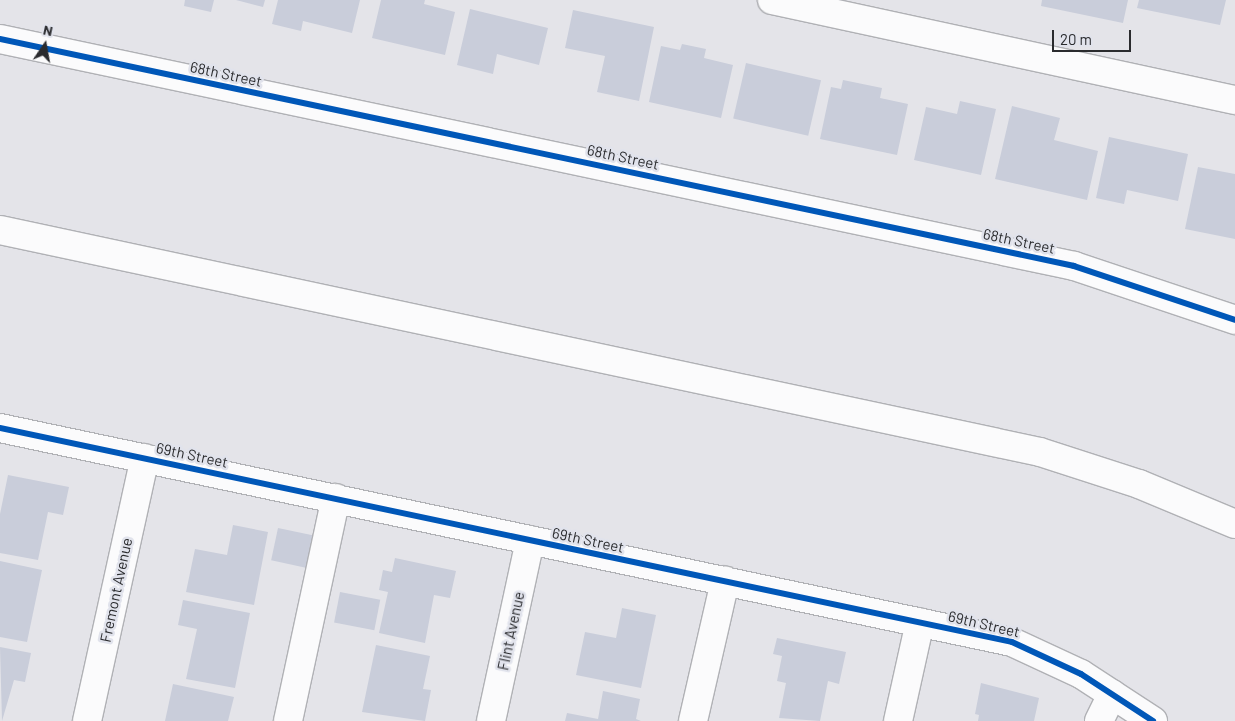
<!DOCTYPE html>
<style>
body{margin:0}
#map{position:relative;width:1235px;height:721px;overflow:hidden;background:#e4e4e9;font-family:Barlow,sans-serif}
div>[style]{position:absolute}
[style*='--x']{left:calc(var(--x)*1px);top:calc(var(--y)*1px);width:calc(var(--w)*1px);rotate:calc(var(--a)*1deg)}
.building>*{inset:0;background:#c9cdda;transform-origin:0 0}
.roads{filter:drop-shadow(1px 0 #b0b1b5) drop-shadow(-1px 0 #b0b1b5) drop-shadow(0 1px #b0b1b5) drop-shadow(0 -1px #b0b1b5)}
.minor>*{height:28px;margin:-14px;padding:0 14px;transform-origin:14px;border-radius:14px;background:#fbfbfc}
.cycleway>*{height:6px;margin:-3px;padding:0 3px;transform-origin:3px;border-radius:3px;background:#0057b8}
span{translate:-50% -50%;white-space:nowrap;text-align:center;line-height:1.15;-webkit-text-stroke:5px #e1e3ec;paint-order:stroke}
.street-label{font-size:15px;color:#2a2b2e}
.north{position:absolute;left:20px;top:20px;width:50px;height:50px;-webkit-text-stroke:4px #e1e3ec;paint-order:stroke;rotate:12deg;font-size:14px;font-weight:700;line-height:20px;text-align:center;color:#2a2b2e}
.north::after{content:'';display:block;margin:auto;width:18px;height:22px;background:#2a2b2e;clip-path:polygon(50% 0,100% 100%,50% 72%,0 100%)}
.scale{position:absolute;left:1052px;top:30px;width:79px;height:22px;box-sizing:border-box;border:2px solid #2a2b2e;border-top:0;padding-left:6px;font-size:15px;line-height:18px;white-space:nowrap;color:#2a2b2e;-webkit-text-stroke:4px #e1e3ec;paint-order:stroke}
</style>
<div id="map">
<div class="building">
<div style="clip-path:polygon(185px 0,214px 0,211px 12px,184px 6px)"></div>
<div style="clip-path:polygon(236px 0,265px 0,263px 7px)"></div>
<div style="clip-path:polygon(278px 0,360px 0,352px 33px,303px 21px,301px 31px,272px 24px)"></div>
<div style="clip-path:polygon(381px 0,425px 0,424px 4px,455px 12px,445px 55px,372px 38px)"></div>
<div style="clip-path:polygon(1042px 0,1128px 0,1123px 23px,1041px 6px)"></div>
<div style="clip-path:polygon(1139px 0,1226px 0,1220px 25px,1137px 8px)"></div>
<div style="clip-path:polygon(470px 9px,548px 28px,539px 65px,497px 54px,493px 74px,457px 65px)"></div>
<div style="clip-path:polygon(573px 10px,654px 27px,639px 101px,597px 92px,605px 56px,565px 48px)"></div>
<div style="clip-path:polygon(682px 44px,706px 49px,704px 58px,733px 65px,721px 118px,649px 102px,661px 46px,680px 50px)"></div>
<div style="left:746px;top:63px;width:77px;height:57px;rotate:13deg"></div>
<div style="clip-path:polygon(843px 80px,882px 88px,880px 98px,908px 104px,897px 155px,820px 139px,831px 87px,841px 89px)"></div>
<div style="clip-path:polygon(960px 101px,996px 109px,981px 175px,914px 160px,926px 107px,957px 114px)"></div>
<div style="clip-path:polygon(1012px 106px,1060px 118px,1054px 140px,1098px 151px,1087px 200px,995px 179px)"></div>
<div style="clip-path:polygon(1109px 137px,1188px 154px,1178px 201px,1127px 190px,1124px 204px,1096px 198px)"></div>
<div style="clip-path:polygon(1198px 167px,1235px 174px,1235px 239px,1185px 229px)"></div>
<div style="clip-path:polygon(8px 475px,69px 487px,63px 515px,48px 512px,38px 560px,0 553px,0 514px)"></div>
<div style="clip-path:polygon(233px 525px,268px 532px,254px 605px,186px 592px,195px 549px,227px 555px)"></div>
<div style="left:278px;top:528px;width:39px;height:33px;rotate:12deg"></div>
<div style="clip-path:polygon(395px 558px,456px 571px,450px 598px,434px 595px,425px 643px,379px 633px,388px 592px,379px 590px,383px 570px,392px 572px)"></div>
<div style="clip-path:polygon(0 561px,42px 570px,27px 642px,0 637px)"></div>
<div style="left:340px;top:592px;width:41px;height:31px;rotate:11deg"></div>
<div style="clip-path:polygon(183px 600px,250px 613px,235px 688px,186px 679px,197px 629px,178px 625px)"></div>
<div style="clip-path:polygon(622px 608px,656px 615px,641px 688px,576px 675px,585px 632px,616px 638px)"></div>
<div style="clip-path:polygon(777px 638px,846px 652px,839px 684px,828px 681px,820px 721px,779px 718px,786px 683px,777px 681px,782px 656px,773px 654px)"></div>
<div style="clip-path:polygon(376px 645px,430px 656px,423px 689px,431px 690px,425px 721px,362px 712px)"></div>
<div style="clip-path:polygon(0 647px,31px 653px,25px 682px,14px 680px,2px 721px)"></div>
<div style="clip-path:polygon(981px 683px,1039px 698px,1034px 721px,978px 721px,979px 715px,975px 714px)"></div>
<div style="clip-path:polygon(173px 684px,234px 697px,228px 721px,165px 721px)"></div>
<div style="clip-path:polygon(603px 691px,640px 699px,636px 719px,641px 721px,565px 721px,567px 713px,598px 719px)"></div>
</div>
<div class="roads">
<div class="minor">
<div style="--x:772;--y:0;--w:474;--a:12.2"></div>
<div style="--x:0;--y:39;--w:1098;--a:11.93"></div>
<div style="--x:1074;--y:266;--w:170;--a:18.5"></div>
<div style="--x:0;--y:230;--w:1063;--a:12.05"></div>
<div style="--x:1040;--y:452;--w:104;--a:17.9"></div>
<div style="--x:1139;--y:484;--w:104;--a:22.6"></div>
<div style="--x:0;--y:428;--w:1034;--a:11.94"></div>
<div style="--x:1012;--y:642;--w:76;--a:24.9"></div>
<div style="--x:1081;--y:674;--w:86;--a:33.1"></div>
<div style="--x:87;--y:721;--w:269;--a:-77.6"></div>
<div style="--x:288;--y:721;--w:228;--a:-77.9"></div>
<div style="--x:491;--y:721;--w:185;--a:-77.8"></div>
<div style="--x:693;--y:721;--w:144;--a:-77.1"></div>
<div style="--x:898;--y:721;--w:101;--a:-77.5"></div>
<div style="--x:1099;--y:721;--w:30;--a:-64"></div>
</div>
</div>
<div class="cycleway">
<div style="--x:0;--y:39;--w:1098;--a:11.93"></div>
<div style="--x:1074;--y:266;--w:170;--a:18.5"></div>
<div style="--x:0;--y:428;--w:1034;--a:11.94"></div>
<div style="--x:1012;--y:642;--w:76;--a:24.9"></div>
<div style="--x:1081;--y:674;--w:86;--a:33.1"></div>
</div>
<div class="street-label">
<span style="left:226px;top:74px;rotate:12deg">68th Street</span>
<span style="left:623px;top:157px;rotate:12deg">68th Street</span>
<span style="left:1019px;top:241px;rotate:12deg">68th Street</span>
<span style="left:192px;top:455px;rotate:12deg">69th Street</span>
<span style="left:588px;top:540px;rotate:12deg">69th Street</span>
<span style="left:116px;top:590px;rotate:-78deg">Fremont Avenue</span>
<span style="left:984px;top:624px;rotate:13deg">69th Street</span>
<span style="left:511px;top:631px;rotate:-78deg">Flint Avenue</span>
</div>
<div class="north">N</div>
<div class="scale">20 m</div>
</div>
